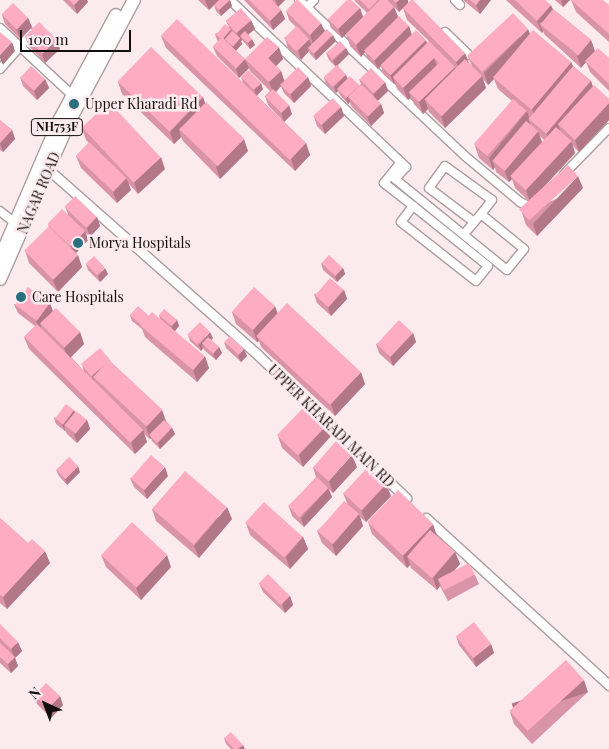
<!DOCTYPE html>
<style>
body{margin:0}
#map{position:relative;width:609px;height:749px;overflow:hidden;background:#fbebef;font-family:"Playfair Display",serif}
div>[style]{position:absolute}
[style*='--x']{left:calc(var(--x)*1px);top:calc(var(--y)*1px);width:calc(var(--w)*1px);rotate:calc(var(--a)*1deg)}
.roads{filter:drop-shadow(1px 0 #ab9da0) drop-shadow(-1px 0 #ab9da0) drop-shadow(0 1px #ab9da0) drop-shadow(0 -1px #ab9da0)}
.minor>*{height:8px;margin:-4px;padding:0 4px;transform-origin:4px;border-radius:4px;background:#fff}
.tertiary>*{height:9px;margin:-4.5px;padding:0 4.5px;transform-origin:4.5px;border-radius:4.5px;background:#fff}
.trunk>*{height:12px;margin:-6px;padding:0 6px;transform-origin:6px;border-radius:6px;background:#fff}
.wall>*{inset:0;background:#da94a7}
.shaded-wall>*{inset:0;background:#b27888;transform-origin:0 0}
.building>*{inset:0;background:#feacc2;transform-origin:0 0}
.dots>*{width:14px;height:14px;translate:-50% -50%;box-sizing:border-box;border:2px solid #fbebef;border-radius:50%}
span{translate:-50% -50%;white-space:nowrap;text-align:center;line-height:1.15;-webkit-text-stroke:5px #fbebef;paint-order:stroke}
.shield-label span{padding:1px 4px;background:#fbebef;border:1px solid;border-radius:4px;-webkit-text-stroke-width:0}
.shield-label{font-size:12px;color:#130e0f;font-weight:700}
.poi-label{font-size:14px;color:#130e0f}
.left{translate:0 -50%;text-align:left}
.street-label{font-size:14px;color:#130e0f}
.north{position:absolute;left:20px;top:679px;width:50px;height:50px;-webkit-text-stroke:4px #fbebef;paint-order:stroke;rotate:317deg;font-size:14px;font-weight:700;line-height:20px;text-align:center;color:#130e0f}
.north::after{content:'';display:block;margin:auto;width:18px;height:22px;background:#130e0f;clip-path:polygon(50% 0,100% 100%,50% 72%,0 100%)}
.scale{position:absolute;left:20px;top:30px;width:111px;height:22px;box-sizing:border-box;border:2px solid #130e0f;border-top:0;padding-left:6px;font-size:15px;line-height:18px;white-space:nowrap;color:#130e0f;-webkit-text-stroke:4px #fbebef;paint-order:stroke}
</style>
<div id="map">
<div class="roads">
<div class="minor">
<div style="--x:230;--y:0;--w:243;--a:43.5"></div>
<div style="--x:406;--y:167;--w:16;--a:133"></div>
<div style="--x:395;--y:179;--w:144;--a:39.1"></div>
<div style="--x:507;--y:270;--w:27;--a:-51"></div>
<div style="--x:524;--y:249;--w:55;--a:-140.9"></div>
<div style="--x:481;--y:214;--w:26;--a:130"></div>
<div style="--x:299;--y:0;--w:228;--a:43.2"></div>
<div style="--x:465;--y:156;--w:72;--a:39.9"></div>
<div style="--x:520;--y:202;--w:10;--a:24"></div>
<div style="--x:529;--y:206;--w:9;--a:-41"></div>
<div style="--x:455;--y:0;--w:7;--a:45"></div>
<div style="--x:307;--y:7;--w:10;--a:-45"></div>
<div style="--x:0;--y:28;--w:98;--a:42.9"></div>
<div style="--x:445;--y:32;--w:33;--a:44"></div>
<div style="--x:0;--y:69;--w:48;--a:-48.4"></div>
<div style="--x:401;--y:162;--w:27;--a:129"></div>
<div style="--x:384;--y:183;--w:37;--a:38"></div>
<div style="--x:413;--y:206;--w:20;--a:127"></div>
<div style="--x:401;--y:222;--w:95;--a:38.2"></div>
<div style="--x:476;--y:281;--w:19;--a:-51"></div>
<div style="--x:488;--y:266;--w:96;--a:-141.3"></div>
<div style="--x:564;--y:174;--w:64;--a:-45.6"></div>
<div style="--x:0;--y:211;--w:21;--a:39"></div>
<div style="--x:474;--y:222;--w:56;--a:-142.9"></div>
<div style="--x:429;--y:188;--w:27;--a:-54"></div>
<div style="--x:445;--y:166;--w:58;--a:35.9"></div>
<div style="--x:492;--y:200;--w:18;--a:128"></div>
</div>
<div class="tertiary">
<div style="--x:49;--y:170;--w:279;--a:41.5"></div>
<div style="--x:258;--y:355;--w:206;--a:44"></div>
<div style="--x:426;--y:518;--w:248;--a:42.4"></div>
</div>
<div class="trunk">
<div style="--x:0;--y:258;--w:151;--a:-66.7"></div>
<div style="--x:60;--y:119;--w:118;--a:-61.7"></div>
<div style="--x:0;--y:279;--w:171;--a:-66.3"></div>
<div style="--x:69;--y:122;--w:138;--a:-62"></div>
</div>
</div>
<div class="wall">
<div style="clip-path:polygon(63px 0,87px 0,88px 2px,77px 14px)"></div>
<div style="clip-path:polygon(198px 0,230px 0,232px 6px,221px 16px,216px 11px,214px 5px,209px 10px)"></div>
<div style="clip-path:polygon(244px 0,285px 0,278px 7px,281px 10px,285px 19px,273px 30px)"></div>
<div style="clip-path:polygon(evenodd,354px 0,408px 0,408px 2px,472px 66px,468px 57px,530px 33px,571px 62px,573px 66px,591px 81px,593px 87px,609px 99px,609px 120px,579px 152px,573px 146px,575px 153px,530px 202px,515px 188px,512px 179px,509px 182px,496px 172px,495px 167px,493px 170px,479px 158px,475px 146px,512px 101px,498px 89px,494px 79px,488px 85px,483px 79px,486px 88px,445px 128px,429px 112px,428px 109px,423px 114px,414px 104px,411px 97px,408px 100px,397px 89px,395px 83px,394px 84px,383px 74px,381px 66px,378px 69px,368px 59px,365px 52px,361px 57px,350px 46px,346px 34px,342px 38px,331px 28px,328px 19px,360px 8px,363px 17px,367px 13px,354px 0,394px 7px,399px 12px,403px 8px,407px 20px,429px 41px,427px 43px,411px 34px,409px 26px,398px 17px,394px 7px,354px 0,540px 136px,544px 140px,542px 142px,540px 136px)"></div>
<div style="clip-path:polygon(463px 0,491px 0,480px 14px)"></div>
<div style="clip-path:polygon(506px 0,545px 0,553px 9px,591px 40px,595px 51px,609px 58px,609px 91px,590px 72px,586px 62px,581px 68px,544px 34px,543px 31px,542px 33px)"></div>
<div style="clip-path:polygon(555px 0,570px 0,563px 7px)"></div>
<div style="clip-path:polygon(571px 0,609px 5px,609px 42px,576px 12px)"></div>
<div style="clip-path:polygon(286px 11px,324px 32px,336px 41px,316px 60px,310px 54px,309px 51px,301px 60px,288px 48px,285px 39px,296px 27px,289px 20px)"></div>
<div style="clip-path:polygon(2px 15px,28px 18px,32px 27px,20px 39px,5px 24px)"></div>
<div style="clip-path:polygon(251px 20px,255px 29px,248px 34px,255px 45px,250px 49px,242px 40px,241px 41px,242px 44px,236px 51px,245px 59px,249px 68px,239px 78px,217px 56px,213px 47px,218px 41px,217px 40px,215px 34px,229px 27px,226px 21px)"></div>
<div style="clip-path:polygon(25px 36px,60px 49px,45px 63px,28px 45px)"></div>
<div style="clip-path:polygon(161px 36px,243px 83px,241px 77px,263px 89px,257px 96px,306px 143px,310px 155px,295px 171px,166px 48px)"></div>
<div style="clip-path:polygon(346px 48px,349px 54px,337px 65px,346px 75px,348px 79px,359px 86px,361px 84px,359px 79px,385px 82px,388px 91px,378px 101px,381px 104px,384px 113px,371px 126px,351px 106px,350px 102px,348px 104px,340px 95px,338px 91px,336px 93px,326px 84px,324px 78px,336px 67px,329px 60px,326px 53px)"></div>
<div style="clip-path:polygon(245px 59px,283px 59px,276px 66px,281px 71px,284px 80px,308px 77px,311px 86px,294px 103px,284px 93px,281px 86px,276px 92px,292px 114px,284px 122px,268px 105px,265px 96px,270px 91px,250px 71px)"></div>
<div style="clip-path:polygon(20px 77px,45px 79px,49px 88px,37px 100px,23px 86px)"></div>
<div style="clip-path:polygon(118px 82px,203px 97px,205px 103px,248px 151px,220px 179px,183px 141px,181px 137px,174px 144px,122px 94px)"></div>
<div style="clip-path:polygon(341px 107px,344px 116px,325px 134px,317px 126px,314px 117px)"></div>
<div style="clip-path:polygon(0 120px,12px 130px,15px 139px,3px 152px,0 150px)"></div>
<div style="clip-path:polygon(82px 128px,165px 169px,138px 194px,129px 184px,131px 190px,117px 203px,81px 168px,76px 156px,89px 143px,86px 140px)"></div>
<div style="clip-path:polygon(583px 188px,537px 236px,526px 225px,522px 213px)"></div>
<div style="clip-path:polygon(65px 207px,97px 217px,100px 226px,90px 237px,86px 233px,88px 240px,76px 253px,82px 267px,58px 292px,29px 263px,25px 251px,49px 227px,48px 224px,68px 214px)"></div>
<div style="clip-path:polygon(321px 263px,343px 268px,345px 274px,337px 282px,323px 270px)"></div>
<div style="clip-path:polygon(86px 264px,108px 274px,100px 282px,88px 270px)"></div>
<div style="clip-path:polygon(344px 290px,347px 299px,331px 316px,317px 303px,314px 294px)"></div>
<div style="clip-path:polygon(50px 303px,53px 311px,80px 332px,84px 344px,71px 357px,84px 371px,82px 365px,111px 362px,162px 410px,166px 421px,172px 428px,175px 434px,160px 449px,152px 441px,151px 438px,150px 439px,144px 434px,147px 442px,135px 454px,29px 349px,24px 337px,35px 326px,18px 313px,14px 304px)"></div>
<div style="clip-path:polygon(232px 312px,278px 313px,365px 384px,335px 416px,261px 347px,259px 341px,257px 342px,236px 324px)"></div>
<div style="clip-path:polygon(130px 315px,149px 316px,160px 319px,159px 315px,177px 320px,179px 326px,175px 331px,209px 368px,197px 382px,145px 337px,142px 329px,132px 321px)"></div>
<div style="clip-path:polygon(413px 333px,416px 342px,393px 366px,379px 353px,376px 344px)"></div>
<div style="clip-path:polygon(188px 335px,213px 338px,211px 340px,219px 347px,222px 353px,216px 360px,204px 350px,203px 348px,201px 351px,190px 341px)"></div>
<div style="clip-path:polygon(224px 342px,247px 356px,241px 362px,226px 348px)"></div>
<div style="clip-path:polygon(74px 410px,75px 413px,87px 420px,90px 429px,77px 443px,67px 434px,65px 430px,65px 431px,56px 424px,54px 418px)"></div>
<div style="clip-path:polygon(327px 425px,331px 436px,303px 467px,282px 448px,278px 436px)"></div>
<div style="clip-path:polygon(313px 467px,357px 467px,333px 493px,329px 489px,332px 497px,304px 527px,292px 516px,289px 507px,316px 477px)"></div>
<div style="clip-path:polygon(56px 470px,80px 472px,67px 485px,59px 476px)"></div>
<div style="clip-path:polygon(168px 476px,147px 499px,134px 487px,130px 478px)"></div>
<div style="clip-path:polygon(386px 484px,391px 496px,366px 522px,360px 517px,363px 526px,336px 556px,322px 543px,317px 531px,347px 503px,343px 493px)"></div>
<div style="clip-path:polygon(152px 509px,232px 519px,199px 558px,156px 521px)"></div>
<div style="clip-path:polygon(0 518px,50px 563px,7px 609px,0 603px)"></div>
<div style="clip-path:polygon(368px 522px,437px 536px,455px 552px,460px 564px,453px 572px,475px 575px,479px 584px,448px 601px,440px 586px,437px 590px,411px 568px,410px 565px,407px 568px,372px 534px)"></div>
<div style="clip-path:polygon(246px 523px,303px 537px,308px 549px,290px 569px,250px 535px)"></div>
<div style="clip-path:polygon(101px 555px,171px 567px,141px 600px,106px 567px)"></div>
<div style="clip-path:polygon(259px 583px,290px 596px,293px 605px,285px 613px,263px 592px)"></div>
<div style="clip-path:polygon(0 624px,22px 651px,15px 658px,18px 666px,11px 673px,0 663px)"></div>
<div style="clip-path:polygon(456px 636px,491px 644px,494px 653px,476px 667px,459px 645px)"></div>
<div style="clip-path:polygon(588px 692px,532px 744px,514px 724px,510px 712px)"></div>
<div style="clip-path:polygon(34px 695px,63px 705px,51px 718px,37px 704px)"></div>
<div style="clip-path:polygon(224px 738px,245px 749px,231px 749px,226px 744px)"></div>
</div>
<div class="shaded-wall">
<div style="clip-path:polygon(79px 0,87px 0,88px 2px,77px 14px,74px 5px)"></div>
<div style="clip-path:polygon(205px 0,219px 0,209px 10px)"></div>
<div style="clip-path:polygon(230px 0,232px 6px,221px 16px,219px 10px)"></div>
<div style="clip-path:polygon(275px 0,285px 0,278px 7px)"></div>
<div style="clip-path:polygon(399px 0,408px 0,408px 3px,399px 12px,396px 3px)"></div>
<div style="clip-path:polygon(480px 0,491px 0,480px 14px,476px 5px)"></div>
<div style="clip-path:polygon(561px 0,570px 0,563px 7px)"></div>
<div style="clip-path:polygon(551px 5px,556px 17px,539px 23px,543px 31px,542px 33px,537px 21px)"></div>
<div style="clip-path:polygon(394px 7px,399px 19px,364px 50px,365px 52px,361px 57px,356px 45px)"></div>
<div style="clip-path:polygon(360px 8px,363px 17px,342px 38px,338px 29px)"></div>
<div style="clip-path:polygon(281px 10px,285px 19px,273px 30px,270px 21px)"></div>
<div style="clip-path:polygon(28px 18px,32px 27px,20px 39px,17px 30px)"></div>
<div style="clip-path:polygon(251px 20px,255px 29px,243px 39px,240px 36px,242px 40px,241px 41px,242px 44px,234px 53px,232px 47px,239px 39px,237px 33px)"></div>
<div style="clip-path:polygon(321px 23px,325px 32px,313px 44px,310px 35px)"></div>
<div style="clip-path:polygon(409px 26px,412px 35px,378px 69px,374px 60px)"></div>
<div style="clip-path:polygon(231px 29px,233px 35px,226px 42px,220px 39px)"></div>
<div style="clip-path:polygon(528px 29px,533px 41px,493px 77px,494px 79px,488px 85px,484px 73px)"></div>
<div style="clip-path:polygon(333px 35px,336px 41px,316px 60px,314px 54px)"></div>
<div style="clip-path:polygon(252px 39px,255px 45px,250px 49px,248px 43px)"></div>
<div style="clip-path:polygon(309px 39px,313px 48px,308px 48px,309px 51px,301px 60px,298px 51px)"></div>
<div style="clip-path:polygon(57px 40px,60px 49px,45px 63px,42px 54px)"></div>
<div style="clip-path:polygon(426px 40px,429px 49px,393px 77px,395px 83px,394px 84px,390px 75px)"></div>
<div style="clip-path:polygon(591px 40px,595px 52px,585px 61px,586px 62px,581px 68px,577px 56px)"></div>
<div style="clip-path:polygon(12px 42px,15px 51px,3px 65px,0 58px,0 55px)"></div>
<div style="clip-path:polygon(279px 47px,283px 59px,272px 70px,268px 58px)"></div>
<div style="clip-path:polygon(346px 48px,349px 54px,336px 67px,333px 61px)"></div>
<div style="clip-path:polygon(465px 53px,470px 65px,461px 74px,456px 62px)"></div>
<div style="clip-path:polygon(434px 58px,438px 70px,409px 92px,411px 97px,408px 100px,403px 88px)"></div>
<div style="clip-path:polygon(245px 59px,249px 68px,239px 78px,236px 69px)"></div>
<div style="clip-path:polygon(571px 62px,576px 74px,536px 121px,532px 109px)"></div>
<div style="clip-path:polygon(455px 67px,459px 78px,425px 100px,428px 109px,423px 114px,419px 102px)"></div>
<div style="clip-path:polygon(281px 71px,285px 83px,280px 84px,281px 86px,274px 94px,269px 82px)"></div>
<div style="clip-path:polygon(346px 75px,348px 81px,337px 89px,338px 91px,336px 93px,334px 87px)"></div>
<div style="clip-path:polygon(482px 76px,486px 88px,445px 128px,441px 116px)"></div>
<div style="clip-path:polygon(308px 77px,311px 86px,294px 103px,290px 94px)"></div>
<div style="clip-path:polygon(45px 79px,49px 88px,37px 100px,34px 91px)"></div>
<div style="clip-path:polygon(591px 81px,595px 93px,558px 124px,561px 133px,551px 145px,546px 133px)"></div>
<div style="clip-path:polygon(385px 82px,388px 91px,376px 102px,373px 93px)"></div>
<div style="clip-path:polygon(261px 83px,263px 89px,256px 96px,254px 90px)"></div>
<div style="clip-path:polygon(359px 85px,348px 97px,350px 102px,348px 104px,346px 98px)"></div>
<div style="clip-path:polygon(203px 97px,207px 109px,179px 129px,181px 137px,174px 144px,170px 132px)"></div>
<div style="clip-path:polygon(609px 103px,609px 120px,579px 152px,575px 140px)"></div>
<div style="clip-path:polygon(381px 104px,384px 113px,371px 126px,367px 117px)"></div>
<div style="clip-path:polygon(289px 105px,292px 114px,284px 122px,281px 113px)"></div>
<div style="clip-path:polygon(341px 107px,344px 116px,325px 134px,322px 125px)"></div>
<div style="clip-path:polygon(527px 111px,530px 120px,528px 118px,530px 124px,497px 164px,492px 160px,495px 167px,493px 170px,489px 158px)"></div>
<div style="clip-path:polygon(12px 130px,15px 139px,3px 152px,0 143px)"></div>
<div style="clip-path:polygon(538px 131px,542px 143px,511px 176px,512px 179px,509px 182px,504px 170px)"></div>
<div style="clip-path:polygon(244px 139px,248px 151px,220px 179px,216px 167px)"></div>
<div style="clip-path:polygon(571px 141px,575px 153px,530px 202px,526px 190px)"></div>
<div style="clip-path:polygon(306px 143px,310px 155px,295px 171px,291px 159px)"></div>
<div style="clip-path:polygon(161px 157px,165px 169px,138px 194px,134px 182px)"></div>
<div style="clip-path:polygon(578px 176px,583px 188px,537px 236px,533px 224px)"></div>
<div style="clip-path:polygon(126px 178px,131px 190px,117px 203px,113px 192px)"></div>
<div style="clip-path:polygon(97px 217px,100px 226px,90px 237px,87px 228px)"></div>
<div style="clip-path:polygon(85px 231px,88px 240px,74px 255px,71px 246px)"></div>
<div style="clip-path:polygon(78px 255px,82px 267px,58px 292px,53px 280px)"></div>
<div style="clip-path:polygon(105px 268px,108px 274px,100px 282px,98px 276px)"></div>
<div style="clip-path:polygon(343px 268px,345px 274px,337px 282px,335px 276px)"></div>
<div style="clip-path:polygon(344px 290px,347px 299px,331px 316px,328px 307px)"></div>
<div style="clip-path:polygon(50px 303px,53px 312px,40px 323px,41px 327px,39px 330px,36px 321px)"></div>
<div style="clip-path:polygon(275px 306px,279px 317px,257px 336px,259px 341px,257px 342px,253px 330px)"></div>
<div style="clip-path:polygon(177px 320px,179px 326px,174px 332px,171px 326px)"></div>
<div style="clip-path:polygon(80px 332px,84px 344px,68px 360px,64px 348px)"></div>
<div style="clip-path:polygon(210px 332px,213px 338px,205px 347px,202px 344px,203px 348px,201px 351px,199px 345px)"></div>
<div style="clip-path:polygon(413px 333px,416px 342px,393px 366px,390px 357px)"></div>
<div style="clip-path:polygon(219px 347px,222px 353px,216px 360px,213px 354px)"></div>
<div style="clip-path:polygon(244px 349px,247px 356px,241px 362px,238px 356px)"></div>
<div style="clip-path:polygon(205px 356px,209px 368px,197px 382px,193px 370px)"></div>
<div style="clip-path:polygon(110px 360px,113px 369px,93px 377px,95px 385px,92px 376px)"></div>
<div style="clip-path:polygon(361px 372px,365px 384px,335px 416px,331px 404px)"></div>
<div style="clip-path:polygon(74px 410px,76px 416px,64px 425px,65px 430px,65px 431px,62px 425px)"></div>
<div style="clip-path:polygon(162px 410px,166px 422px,150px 435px,151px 438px,150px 439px,146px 427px)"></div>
<div style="clip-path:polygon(87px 420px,90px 429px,77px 443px,74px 434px)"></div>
<div style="clip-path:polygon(327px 425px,331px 436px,303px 467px,299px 455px)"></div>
<div style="clip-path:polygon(172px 428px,175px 434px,160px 449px,158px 443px)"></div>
<div style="clip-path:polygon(143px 430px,147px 442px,135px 454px,131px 442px)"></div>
<div style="clip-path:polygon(352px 455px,357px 467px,333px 493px,329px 481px)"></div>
<div style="clip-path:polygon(78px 466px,80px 472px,67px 485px,65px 479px)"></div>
<div style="clip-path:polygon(165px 467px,168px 476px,147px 499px,144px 490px)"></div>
<div style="clip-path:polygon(386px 484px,391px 496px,366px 522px,361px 510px)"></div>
<div style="clip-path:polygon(328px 488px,332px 497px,304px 527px,301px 518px)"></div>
<div style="clip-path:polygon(227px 507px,232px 519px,199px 558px,194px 546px)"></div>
<div style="clip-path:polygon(359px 514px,363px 526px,336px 556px,332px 544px)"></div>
<div style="clip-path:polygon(433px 524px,437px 536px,413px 561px,407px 556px,410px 565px,407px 568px,403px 556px)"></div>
<div style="clip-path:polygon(303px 537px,308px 549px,290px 569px,286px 557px)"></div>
<div style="clip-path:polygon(45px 551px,50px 563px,7px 609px,3px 597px)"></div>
<div style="clip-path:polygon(455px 552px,460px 564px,441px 586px,438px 580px,440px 586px,437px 590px,433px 578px)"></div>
<div style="clip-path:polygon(167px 555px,171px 567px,141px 600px,136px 588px)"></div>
<div style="clip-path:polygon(290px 596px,293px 605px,285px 613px,282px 604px)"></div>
<div style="clip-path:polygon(18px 642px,22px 651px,15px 658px,18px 666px,11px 673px,8px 664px,14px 658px,11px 649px)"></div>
<div style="clip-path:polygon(491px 644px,494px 653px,476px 667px,473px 658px)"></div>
<div style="left:584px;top:680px;width:13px;height:76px;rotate:72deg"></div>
<div style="clip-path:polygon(60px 696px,63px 705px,51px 718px,47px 709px)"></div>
<div style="clip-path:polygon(243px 745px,245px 749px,238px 749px)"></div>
</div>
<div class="building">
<div style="clip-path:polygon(69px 0,79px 0,74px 5px)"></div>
<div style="clip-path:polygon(219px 0,230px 0,219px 10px,214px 5px)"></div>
<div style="clip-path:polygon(249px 0,272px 0,281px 10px,270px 21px)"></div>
<div style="clip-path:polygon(296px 0,298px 0,321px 23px,310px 35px,286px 11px)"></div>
<div style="clip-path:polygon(347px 0,351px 0,360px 8px,338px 29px,328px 19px)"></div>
<div style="clip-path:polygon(360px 0,378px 0,369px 9px)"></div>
<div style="clip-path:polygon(380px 0,387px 0,394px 7px,356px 45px,346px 34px)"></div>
<div style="clip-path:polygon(393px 0,399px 0,396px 3px)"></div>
<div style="clip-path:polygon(411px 0,413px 0,465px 53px,456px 62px,403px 8px)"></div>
<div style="clip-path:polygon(470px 0,480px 0,476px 5px)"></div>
<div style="clip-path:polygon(515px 0,545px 0,551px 5px,537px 21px)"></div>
<div style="clip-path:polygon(571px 0,603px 0,609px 5px,609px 34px)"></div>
<div style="left:13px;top:3px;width:21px;height:16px;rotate:45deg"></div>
<div style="left:241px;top:8px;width:16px;height:20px;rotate:50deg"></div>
<div style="left:553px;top:9px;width:49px;height:20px;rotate:39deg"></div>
<div style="left:513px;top:13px;width:22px;height:63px;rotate:47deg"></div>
<div style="left:399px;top:16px;width:14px;height:49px;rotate:45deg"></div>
<div style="left:177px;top:19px;width:179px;height:23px;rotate:44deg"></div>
<div style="left:39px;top:22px;width:25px;height:20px;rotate:45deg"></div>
<div style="left:225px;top:24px;width:8px;height:14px;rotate:40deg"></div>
<div style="left:297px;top:26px;width:18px;height:18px;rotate:47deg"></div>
<div style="left:327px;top:29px;width:8px;height:27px;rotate:45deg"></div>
<div style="left:416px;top:30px;width:14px;height:50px;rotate:45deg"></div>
<div style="left:533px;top:30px;width:50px;height:62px;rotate:40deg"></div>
<div style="left:232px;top:31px;width:11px;height:11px;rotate:41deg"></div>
<div style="clip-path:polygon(245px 31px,252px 39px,248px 43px,240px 36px)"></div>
<div style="clip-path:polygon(0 32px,12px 42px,0 55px)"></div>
<div style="left:222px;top:37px;width:32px;height:13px;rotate:44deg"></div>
<div style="clip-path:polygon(267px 37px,279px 47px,268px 58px,281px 71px,269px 82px,245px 59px)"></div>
<div style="left:340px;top:41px;width:9px;height:18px;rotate:49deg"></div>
<div style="clip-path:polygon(429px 41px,455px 67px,419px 102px,409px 92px,439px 63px,434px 58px,403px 88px,393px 77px)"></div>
<div style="left:151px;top:47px;width:72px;height:48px;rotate:44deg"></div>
<div style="clip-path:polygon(598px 48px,609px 58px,609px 84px,585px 61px)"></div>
<div style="left:465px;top:59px;width:24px;height:57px;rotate:45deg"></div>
<div style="left:337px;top:65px;width:13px;height:18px;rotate:48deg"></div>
<div style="left:31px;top:66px;width:19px;height:16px;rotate:43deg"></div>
<div style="left:573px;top:66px;width:23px;height:69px;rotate:40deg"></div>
<div style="left:298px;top:67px;width:14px;height:25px;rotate:45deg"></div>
<div style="left:371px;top:68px;width:20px;height:16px;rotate:45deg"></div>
<div style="left:248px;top:70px;width:18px;height:10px;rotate:45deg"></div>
<div style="left:350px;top:76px;width:13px;height:18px;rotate:45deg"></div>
<div style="left:361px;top:84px;width:28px;height:18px;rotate:45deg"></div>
<div style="clip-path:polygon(594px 85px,609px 99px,609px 103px,575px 140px,558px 124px)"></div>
<div style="left:273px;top:89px;width:23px;height:11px;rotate:45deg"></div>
<div style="left:333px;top:98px;width:12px;height:27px;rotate:48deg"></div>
<div style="left:513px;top:99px;width:18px;height:60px;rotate:41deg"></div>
<div style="left:109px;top:102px;width:76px;height:37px;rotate:47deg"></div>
<div style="left:206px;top:102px;width:53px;height:38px;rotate:44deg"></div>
<div style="clip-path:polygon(0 120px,12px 130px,0 143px)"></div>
<div style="left:526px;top:121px;width:16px;height:52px;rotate:40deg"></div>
<div style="left:556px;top:127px;width:21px;height:67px;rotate:43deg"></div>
<div style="left:89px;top:142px;width:52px;height:19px;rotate:44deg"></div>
<div style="left:568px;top:165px;width:15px;height:66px;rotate:48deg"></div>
<div style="left:75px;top:196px;width:30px;height:15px;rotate:44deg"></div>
<div style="left:62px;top:209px;width:32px;height:21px;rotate:44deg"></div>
<div style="left:49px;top:226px;width:41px;height:35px;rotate:45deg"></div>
<div style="left:329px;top:255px;width:19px;height:11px;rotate:43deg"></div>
<div style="left:94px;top:256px;width:16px;height:11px;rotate:47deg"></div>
<div style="left:330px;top:278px;width:18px;height:23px;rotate:41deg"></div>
<div style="left:28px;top:287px;width:27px;height:22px;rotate:36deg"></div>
<div style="left:254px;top:287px;width:28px;height:33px;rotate:42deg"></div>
<div style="left:287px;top:303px;width:101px;height:45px;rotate:43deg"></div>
<div style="left:138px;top:306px;width:15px;height:12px;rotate:42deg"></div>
<div style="left:56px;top:308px;width:34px;height:22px;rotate:45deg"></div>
<div style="left:164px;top:309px;width:17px;height:8px;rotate:40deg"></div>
<div style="left:152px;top:312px;width:69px;height:18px;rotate:40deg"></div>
<div style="left:399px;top:320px;width:19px;height:33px;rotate:43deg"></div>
<div style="left:200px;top:322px;width:14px;height:18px;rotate:45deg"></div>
<div style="left:37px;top:324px;width:150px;height:18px;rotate:45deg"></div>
<div style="left:230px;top:336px;width:19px;height:8px;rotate:43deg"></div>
<div style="left:208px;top:337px;width:15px;height:9px;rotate:42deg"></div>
<div style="left:100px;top:348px;width:16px;height:25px;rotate:50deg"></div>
<div style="left:109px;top:360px;width:73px;height:23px;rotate:43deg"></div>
<div style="left:66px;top:404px;width:10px;height:18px;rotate:37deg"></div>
<div style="left:306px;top:405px;width:29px;height:42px;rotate:44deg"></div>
<div style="left:76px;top:411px;width:14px;height:18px;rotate:39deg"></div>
<div style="left:164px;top:420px;width:11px;height:21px;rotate:45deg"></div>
<div style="left:336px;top:441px;width:21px;height:35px;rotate:41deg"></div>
<div style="left:151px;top:455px;width:18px;height:31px;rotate:41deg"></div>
<div style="left:69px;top:457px;width:13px;height:18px;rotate:45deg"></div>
<div style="left:368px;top:467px;width:25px;height:36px;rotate:43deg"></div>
<div style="left:185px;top:471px;width:55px;height:50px;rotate:41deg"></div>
<div style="left:317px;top:477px;width:16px;height:41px;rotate:45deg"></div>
<div style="left:398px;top:490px;width:49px;height:44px;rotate:44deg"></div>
<div style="left:344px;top:501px;width:20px;height:40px;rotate:41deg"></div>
<div style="left:264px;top:502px;width:52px;height:28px;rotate:42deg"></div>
<div style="clip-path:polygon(0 518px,28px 543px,32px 539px,45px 551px,3px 597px,0 595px)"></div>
<div style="left:132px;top:522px;width:48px;height:45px;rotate:43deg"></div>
<div style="left:430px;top:530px;width:33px;height:35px;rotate:41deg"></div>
<div style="left:469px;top:563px;width:13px;height:35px;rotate:63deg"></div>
<div style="left:268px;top:574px;width:31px;height:13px;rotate:45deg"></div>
<div style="left:474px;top:622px;width:28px;height:23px;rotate:52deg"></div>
<div style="clip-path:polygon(0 624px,18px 642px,11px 649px,0 638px)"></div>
<div style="clip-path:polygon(0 643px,15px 657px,8px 664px,0 657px)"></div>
<div style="left:566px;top:660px;width:27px;height:76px;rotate:48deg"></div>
<div style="left:46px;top:683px;width:19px;height:17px;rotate:43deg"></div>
<div style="clip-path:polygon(231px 732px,243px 745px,238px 749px,234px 749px,224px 738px)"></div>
</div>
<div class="dots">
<div style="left:74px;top:104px;background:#2a707e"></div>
<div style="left:78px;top:243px;background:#2a707e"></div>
<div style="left:21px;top:297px;background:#2a707e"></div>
</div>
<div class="shield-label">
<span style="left:57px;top:127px">NH753F</span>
</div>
<div class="poi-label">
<span class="left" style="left:85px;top:104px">Upper Kharadi Rd</span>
<span class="left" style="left:89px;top:243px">Morya Hospitals</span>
<span class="left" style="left:32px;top:297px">Care Hospitals</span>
</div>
<div class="street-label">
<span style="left:39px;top:193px;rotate:-67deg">NAGAR ROAD</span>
<span style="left:331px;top:426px;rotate:44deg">UPPER KHARADI MAIN RD</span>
</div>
<div class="north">N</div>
<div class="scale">100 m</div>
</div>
